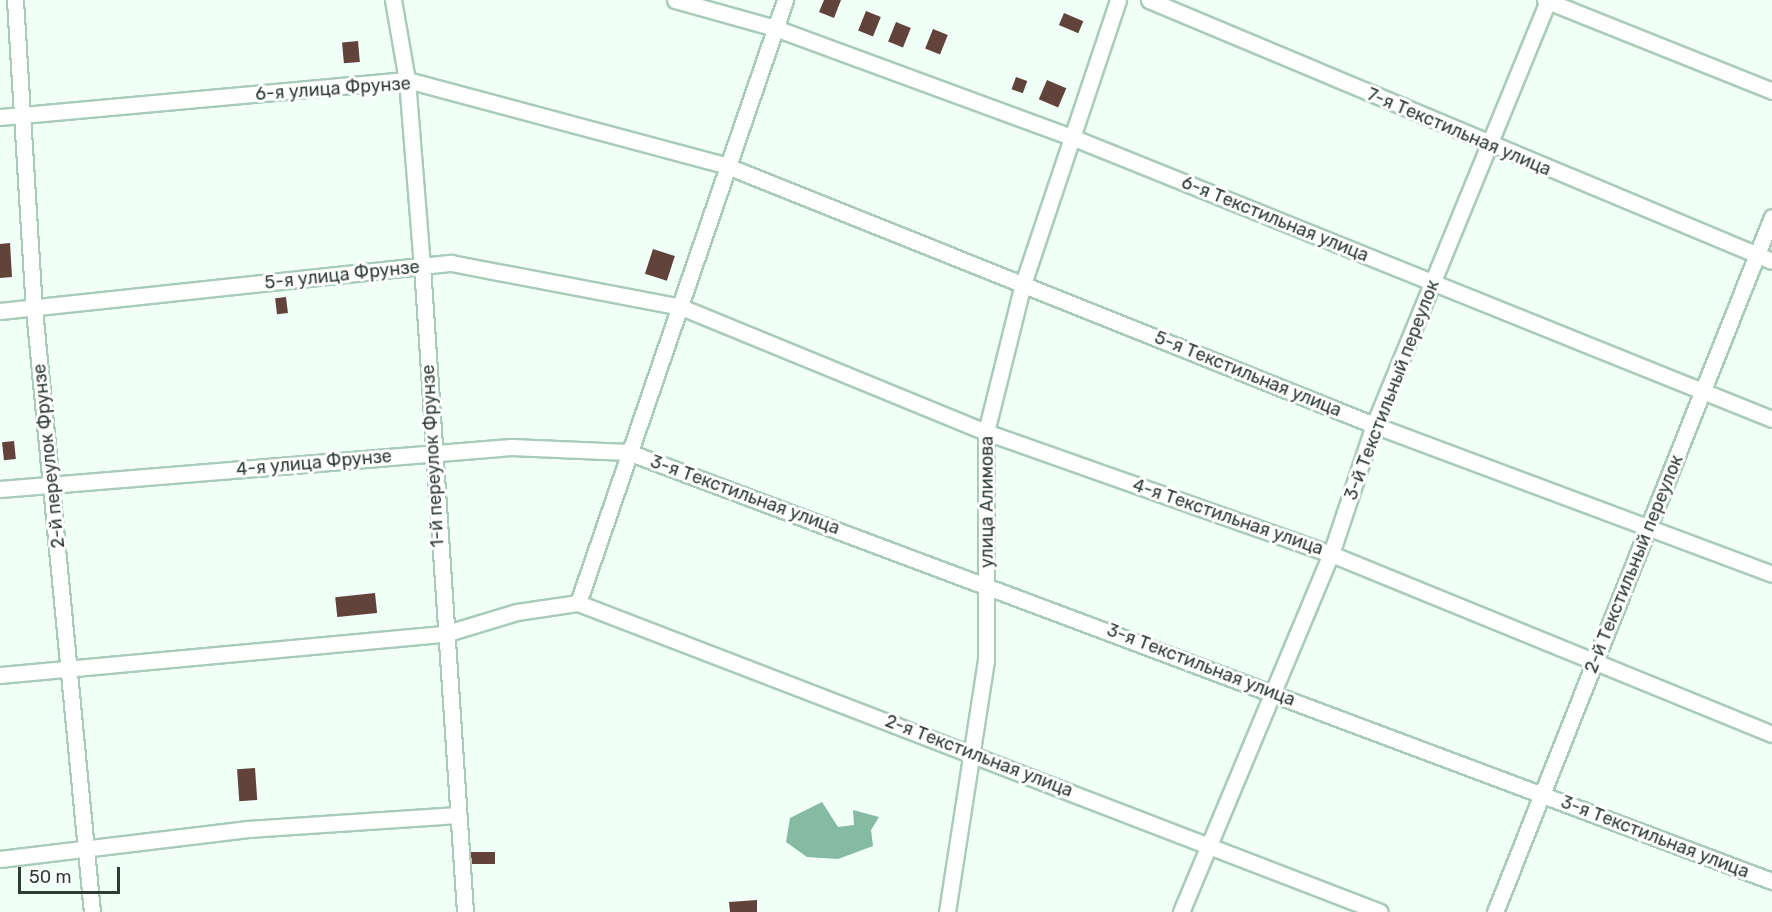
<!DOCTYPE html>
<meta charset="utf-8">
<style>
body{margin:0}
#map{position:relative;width:1772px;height:912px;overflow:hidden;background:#f0fff7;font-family:Rubik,sans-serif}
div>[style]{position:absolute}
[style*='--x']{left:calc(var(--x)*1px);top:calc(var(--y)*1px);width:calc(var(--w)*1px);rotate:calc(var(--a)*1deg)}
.water>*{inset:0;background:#84bba2}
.building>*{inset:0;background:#61433b;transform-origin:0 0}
.roads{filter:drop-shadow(2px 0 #a8cbba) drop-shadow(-2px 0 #a8cbba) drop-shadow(0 2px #a8cbba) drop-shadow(0 -2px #a8cbba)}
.minor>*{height:15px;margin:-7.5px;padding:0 7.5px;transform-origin:7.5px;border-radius:7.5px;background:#fff}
span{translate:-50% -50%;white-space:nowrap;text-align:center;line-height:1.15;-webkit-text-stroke:6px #fff;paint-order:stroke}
.street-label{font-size:18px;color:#2e3c35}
.scale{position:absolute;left:18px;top:867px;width:102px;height:27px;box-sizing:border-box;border:3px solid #2e3c35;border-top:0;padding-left:8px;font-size:18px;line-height:21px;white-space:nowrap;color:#2e3c35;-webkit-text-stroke:4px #fff;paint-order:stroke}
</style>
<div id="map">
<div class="water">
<div style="clip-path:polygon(822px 802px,838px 827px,854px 825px,853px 810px,879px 817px,871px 830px,873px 846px,838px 859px,807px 857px,786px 842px,790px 818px)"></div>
</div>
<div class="building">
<div style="clip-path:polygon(824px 0,841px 0,834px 18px,819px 12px)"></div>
<div style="left:866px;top:11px;width:16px;height:21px;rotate:22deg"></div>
<div style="left:1064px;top:13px;width:21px;height:13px;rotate:23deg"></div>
<div style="left:896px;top:22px;width:16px;height:21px;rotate:22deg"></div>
<div style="left:933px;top:29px;width:16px;height:21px;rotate:22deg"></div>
<div style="left:358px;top:41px;width:21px;height:16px;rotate:85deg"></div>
<div style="left:1016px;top:77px;width:12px;height:13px;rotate:20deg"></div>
<div style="left:1047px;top:80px;width:21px;height:21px;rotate:23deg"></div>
<div style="clip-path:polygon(10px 243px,12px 277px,0 278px,0 244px)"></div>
<div style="left:653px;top:249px;width:23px;height:26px;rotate:18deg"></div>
<div style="left:286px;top:297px;width:16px;height:11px;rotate:83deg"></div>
<div style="left:14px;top:441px;width:18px;height:12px;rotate:84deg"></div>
<div style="left:375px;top:593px;width:20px;height:40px;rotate:84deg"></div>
<div style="left:255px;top:768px;width:32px;height:18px;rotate:86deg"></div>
<div style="left:495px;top:852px;width:12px;height:29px;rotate:90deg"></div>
<div style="clip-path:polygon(757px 900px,757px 912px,730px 912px,729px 902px)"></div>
</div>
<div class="roads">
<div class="minor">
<div style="--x:15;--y:0;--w:310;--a:86.5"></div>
<div style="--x:34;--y:309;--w:606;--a:84.51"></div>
<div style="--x:393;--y:0;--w:81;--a:80.1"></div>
<div style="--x:407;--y:80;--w:187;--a:85.4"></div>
<div style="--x:422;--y:266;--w:647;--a:86.19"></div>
<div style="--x:675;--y:0;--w:104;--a:15.6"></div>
<div style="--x:775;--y:28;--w:319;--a:20.2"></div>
<div style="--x:1074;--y:138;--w:752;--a:21.93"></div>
<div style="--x:1149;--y:0;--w:675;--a:22.73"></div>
<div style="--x:1545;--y:0;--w:245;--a:21.8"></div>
<div style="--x:0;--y:117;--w:409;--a:-5.2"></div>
<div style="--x:407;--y:80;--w:331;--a:15"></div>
<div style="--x:727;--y:166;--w:697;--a:21.82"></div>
<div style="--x:1374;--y:425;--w:425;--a:20.5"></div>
<div style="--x:0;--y:311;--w:454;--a:-6.1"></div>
<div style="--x:451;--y:263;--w:234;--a:10.8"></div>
<div style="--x:681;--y:307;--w:330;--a:22.3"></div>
<div style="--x:986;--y:432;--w:366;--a:19.5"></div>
<div style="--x:1331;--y:554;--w:476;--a:22.2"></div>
<div style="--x:0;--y:489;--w:513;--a:-4.7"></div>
<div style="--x:511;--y:447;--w:117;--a:2.4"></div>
<div style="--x:628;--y:452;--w:1222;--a:20.56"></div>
<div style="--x:578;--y:603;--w:638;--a:-71.05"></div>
<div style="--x:0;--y:675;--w:446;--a:-5.3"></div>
<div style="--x:444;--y:634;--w:76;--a:-16.8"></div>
<div style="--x:517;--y:612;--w:62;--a:-8.4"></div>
<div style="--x:578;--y:603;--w:859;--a:21.07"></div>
<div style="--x:0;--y:859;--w:250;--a:-6.9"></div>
<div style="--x:248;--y:829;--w:210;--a:-3.8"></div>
<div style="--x:947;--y:912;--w:255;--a:-81.2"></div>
<div style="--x:986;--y:660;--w:228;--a:-90"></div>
<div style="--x:986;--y:432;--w:153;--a:-76"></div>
<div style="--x:1023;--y:284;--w:299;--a:-71.5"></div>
<div style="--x:1181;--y:912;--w:388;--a:-67.3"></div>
<div style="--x:1331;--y:554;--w:136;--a:-71.6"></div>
<div style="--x:1374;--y:425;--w:459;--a:-67.7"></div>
<div style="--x:1495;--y:912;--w:748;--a:-68.27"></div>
</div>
</div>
<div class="street-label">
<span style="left:333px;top:89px;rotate:-4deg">6-я улица Фрунзе</span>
<span style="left:1459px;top:132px;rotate:23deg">7-я Текстильная улица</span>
<span style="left:1275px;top:219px;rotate:22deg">6-я Текстильная улица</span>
<span style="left:342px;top:275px;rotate:-6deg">5-я улица Фрунзе</span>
<span style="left:1248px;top:374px;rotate:22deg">5-я Текстильная улица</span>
<span style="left:1392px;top:390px;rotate:-69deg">3-й Текстильный переулок</span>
<span style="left:49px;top:456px;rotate:-96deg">2-й переулок Фрунзе</span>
<span style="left:433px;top:456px;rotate:-93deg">1-й переулок Фрунзе</span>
<span style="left:314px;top:463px;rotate:-5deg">4-я улица Фрунзе</span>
<span style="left:745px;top:495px;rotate:20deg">3-я Текстильная улица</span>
<span style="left:987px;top:502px;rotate:-90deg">улица Алимова</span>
<span style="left:1228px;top:517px;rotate:19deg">4-я Текстильная улица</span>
<span style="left:1634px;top:564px;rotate:-68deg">2-й Текстильный переулок</span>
<span style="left:1201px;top:665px;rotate:21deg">3-я Текстильная улица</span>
<span style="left:979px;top:756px;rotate:21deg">2-я Текстильная улица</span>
<span style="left:1655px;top:837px;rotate:21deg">3-я Текстильная улица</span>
</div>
<div class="scale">50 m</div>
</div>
